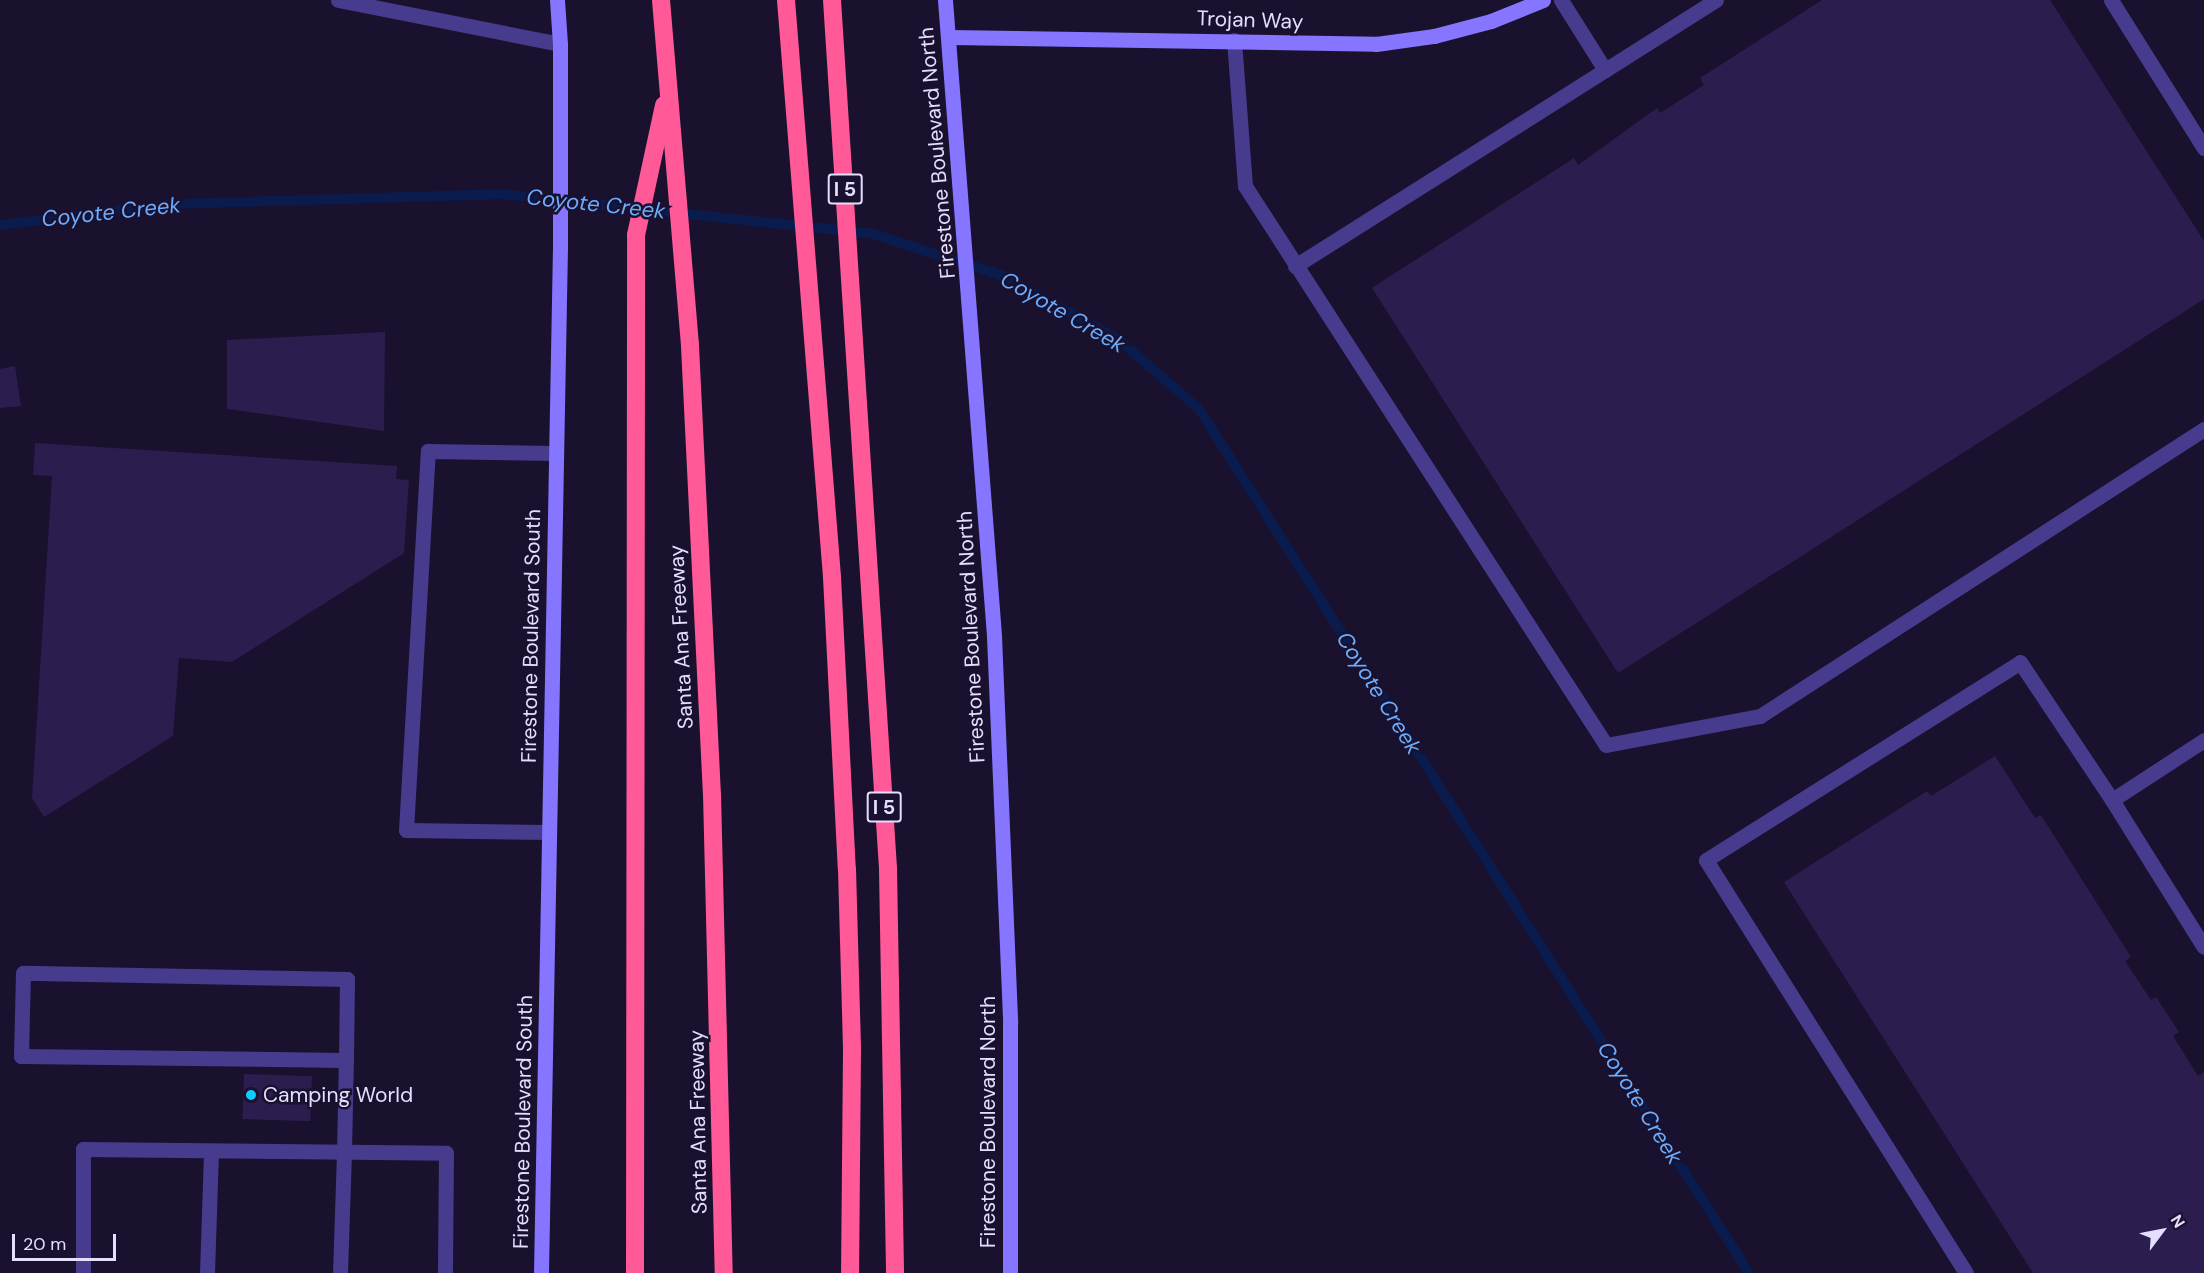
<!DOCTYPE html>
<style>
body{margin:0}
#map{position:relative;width:2204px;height:1273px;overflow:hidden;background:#19112e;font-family:"DM Sans",sans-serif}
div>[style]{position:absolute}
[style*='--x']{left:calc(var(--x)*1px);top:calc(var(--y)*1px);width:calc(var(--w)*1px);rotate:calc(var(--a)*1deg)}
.stream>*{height:10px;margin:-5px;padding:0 5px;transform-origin:5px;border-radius:5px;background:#0a1c4e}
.building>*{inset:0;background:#2c1d4f;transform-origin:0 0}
.lane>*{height:15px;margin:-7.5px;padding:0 7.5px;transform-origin:7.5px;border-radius:7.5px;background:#473b8d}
.secondary>*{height:15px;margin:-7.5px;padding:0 7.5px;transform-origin:7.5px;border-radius:7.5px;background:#8675ff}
.highway>*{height:18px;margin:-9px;padding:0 9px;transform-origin:9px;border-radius:9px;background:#ff5998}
.dots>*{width:16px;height:16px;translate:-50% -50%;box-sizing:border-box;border:3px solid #19112e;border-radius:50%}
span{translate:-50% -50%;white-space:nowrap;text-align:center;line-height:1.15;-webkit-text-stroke:5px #19112e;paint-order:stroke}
.shield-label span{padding:2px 4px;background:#19112e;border:2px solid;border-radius:4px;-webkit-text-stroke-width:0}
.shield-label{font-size:20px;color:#e5deff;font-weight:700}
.street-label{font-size:21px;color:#e5deff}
.poi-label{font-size:21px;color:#e5deff}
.left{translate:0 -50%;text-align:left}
.water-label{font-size:22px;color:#6cacff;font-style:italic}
.north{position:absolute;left:2132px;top:1201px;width:60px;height:60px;-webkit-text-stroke:4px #19112e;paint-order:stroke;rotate:58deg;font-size:16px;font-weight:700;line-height:24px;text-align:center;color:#e5deff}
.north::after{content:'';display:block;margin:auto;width:21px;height:27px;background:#e5deff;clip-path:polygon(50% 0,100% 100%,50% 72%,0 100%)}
.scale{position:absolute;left:12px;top:1234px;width:104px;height:27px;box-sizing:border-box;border:3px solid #e5deff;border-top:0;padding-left:8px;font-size:18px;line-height:21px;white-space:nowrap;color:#e5deff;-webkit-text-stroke:4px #19112e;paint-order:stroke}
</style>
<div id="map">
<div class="stream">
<div style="--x:0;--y:225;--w:173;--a:-7"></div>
<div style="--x:172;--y:204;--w:329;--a:-1.7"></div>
<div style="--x:501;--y:194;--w:374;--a:6.1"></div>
<div style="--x:873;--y:234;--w:134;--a:17.8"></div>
<div style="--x:1001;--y:275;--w:133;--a:28.7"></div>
<div style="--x:1118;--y:339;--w:107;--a:40.8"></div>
<div style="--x:1199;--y:409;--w:1024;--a:57.52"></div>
</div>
<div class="building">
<div style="clip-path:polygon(1822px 0,2050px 0,2204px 241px,2204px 299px,1618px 673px,1372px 288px,1574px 158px,1578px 165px,1657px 108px,1660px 113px,1704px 85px,1700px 78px)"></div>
<div style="clip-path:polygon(385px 332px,384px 431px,227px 409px,227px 340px)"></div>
<div style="clip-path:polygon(15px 366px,21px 406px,0 408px,0 369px)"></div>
<div style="clip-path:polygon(35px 443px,397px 466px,396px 479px,409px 480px,404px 553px,232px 662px,179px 658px,173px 736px,44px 817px,32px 798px,52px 476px,33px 475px)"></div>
<div style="clip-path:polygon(1995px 756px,2035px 818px,2041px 815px,2131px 957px,2125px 961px,2151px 1000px,2156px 997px,2179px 1032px,2173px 1036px,2198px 1076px,2204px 1072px,2204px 1273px,2033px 1273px,1784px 882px,1927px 791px,1931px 796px)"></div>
<div style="left:244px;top:1074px;width:68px;height:45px;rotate:2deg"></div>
</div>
<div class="lane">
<div style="--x:338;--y:0;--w:226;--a:11.2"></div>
<div style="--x:1561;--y:0;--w:83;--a:57.8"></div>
<div style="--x:2111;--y:0;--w:175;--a:57.9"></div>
<div style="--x:1234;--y:40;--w:146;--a:85.7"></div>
<div style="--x:1245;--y:186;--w:665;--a:57.15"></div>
<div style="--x:1606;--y:745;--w:157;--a:-10.7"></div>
<div style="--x:1760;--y:716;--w:529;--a:-32.88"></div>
<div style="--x:1295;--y:266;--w:498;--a:-32.3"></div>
<div style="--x:2112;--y:800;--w:173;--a:58"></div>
<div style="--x:549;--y:832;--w:143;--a:-179.2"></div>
<div style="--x:406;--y:830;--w:380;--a:-86.7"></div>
<div style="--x:428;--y:451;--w:127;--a:0.9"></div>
<div style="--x:83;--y:1273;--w:124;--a:-90"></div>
<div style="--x:83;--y:1149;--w:363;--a:0.6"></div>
<div style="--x:446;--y:1153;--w:120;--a:90.5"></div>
<div style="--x:207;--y:1273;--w:122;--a:-88.1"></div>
<div style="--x:340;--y:1273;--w:121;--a:-88.1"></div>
<div style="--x:344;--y:1152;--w:92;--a:-88.8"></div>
<div style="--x:346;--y:1060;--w:81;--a:-89.3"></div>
<div style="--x:347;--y:979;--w:324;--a:-178.9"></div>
<div style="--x:23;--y:973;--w:83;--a:91.4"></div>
<div style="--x:21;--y:1056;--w:325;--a:0.7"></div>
<div style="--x:1966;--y:1273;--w:488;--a:-122.2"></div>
<div style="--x:1706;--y:860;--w:371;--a:-32.2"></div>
<div style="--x:2020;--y:662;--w:166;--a:56.3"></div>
<div style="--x:2112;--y:800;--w:110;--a:-33.1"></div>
</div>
<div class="secondary">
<div style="--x:945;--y:0;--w:638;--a:85.59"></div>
<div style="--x:994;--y:636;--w:388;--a:87.6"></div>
<div style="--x:1010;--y:1024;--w:249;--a:90"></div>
<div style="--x:949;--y:37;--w:427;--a:0.9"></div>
<div style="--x:1376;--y:44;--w:59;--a:-7.9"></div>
<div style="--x:1434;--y:36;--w:59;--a:-14.7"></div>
<div style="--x:1491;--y:21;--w:56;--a:-22"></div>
<div style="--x:541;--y:1273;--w:1023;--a:-88.94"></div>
<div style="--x:560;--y:250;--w:206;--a:-90"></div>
<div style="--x:560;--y:44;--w:44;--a:-93.9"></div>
</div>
<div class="highway">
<div style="--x:661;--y:0;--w:347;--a:85.2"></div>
<div style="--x:690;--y:346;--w:449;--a:87.2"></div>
<div style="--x:712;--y:794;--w:479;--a:88.6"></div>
<div style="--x:786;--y:0;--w:579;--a:85.44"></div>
<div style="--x:832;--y:577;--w:292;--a:87.1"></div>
<div style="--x:847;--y:869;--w:181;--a:88.4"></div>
<div style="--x:852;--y:1050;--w:223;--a:90.5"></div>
<div style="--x:832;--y:0;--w:871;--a:86.31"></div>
<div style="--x:888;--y:869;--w:404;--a:89"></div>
<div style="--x:635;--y:1273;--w:1038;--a:-89.94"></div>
<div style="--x:636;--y:235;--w:133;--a:-77.8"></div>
</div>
<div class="dots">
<div style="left:251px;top:1095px;background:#0aceff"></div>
</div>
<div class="shield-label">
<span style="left:845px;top:189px">I 5</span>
<span style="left:884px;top:807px">I 5</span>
</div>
<div class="street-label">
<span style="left:1250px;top:20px;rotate:2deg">Trojan Way</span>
<span style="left:937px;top:153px;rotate:-95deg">Firestone Boulevard North</span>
<span style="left:531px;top:636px;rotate:-89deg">Firestone Boulevard South</span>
<span style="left:681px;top:637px;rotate:-93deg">Santa Ana Freeway</span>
<span style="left:971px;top:637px;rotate:-93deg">Firestone Boulevard North</span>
<span style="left:523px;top:1122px;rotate:-89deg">Firestone Boulevard South</span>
<span style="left:698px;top:1122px;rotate:-91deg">Santa Ana Freeway</span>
<span style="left:988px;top:1122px;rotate:-90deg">Firestone Boulevard North</span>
</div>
<div class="poi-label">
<span class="left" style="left:263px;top:1095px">Camping World</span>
</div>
<div class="water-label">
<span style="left:596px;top:204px;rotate:6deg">Coyote Creek</span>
<span style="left:111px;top:212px;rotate:-6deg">Coyote Creek</span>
<span style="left:1063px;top:312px;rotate:30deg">Coyote Creek</span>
<span style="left:1379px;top:693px;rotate:58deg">Coyote Creek</span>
<span style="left:1640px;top:1103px;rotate:58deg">Coyote Creek</span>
</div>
<div class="north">N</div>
<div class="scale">20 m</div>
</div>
